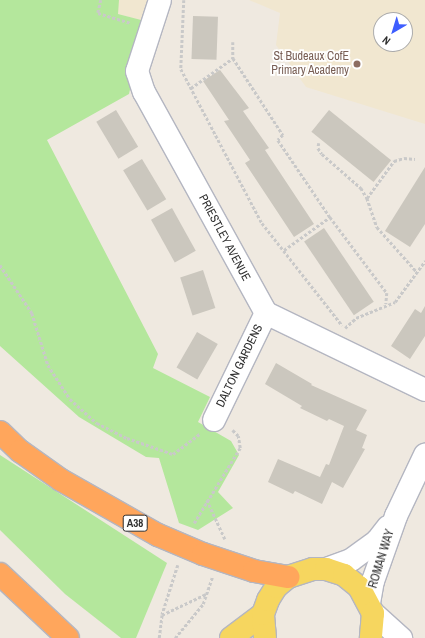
<!DOCTYPE html>
<style>
body{margin:0}
#map{position:relative;width:425px;height:638px;overflow:hidden;background:#efe9e0;font-family:"Archivo Narrow",sans-serif}
div>[style]{position:absolute}
[style*='--x']{left:calc(var(--x)*1px);top:calc(var(--y)*1px);width:calc(var(--w)*1px);rotate:calc(var(--a)*1deg)}
.education>*{inset:0;background:#f1e7d0}
.green>*{inset:0;background:#b4e79c}
.building>*{inset:0;background:#cbc7be;transform-origin:0 0}
.path>*{height:2.5px;margin-top:-1.25px;transform-origin:0;background:repeating-linear-gradient(90deg,#c9c9c9 0 3px,transparent 0 5px)}
.roads{filter:drop-shadow(1px 0 #b4b6c1) drop-shadow(-1px 0 #b4b6c1) drop-shadow(0 1px #b4b6c1) drop-shadow(0 -1px #b4b6c1)}
.minor>*{height:22px;margin:-11px;padding:0 11px;transform-origin:11px;border-radius:11px;background:#fff}
.major>*{height:22px;margin:-11px;padding:0 11px;transform-origin:11px;border-radius:11px;background:#f6d65f}
.highway>*{height:22px;margin:-11px;padding:0 11px;transform-origin:11px;border-radius:11px;background:#ffa65c}
.dots>*{width:11px;height:11px;translate:-50% -50%;box-sizing:border-box;border:2px solid #fff;border-radius:50%}
span{translate:-50% -50%;white-space:nowrap;text-align:center;line-height:1.15;-webkit-text-stroke:3.5px #fff;paint-order:stroke}
.shield-label span{padding:1px 3px;background:#fff;border:1px solid;border-radius:3px;-webkit-text-stroke-width:0}
.shield-label{font-size:11px;color:#2e2e2e;font-weight:700}
.education-label{font-size:12px;color:#785e54}
.right{translate:-100% -50%;text-align:right}
.street-label{font-size:12px;color:#2e2e2e}
.north{position:absolute;left:373px;top:12px;width:40px;height:40px;box-sizing:border-box;background:#fff;border:1px solid #ababab;border-radius:50%;rotate:218deg;font-size:11px;font-weight:700;line-height:16px;text-align:center;color:#2e2e2e}
.north::after{content:'';display:block;margin:auto;width:14px;height:18px;background:#3e5eff;clip-path:polygon(50% 0,100% 100%,50% 72%,0 100%)}
</style>
<div id="map">
<div class="education">
<div style="clip-path:polygon(109px 0,151px 0,145px 21px,106px 11px)"></div>
<div style="clip-path:polygon(evenodd,249px 0,425px 0,425px 124px,306px 87px,276px 45px,280px 13px,249px 0,381px 20px,405px 20px,405px 44px,381px 44px,381px 20px)"></div>
</div>
<div class="green">
<div style="clip-path:polygon(0 0,119px 0,118px 14px,145px 21px,129px 94px,47px 140px,158px 354px,153px 368px,210px 397px,198px 422px,231px 441px,239px 455px,218px 492px,233px 508px,198px 530px,179px 523px,159px 458px,146px 457px,79px 417px,0 346px)"></div>
<div style="clip-path:polygon(0 455px,167px 563px,136px 638px,121px 638px,65px 594px,0 530px)"></div>
</div>
<div class="building">
<div style="left:193px;top:16px;width:25px;height:43px;rotate:2deg"></div>
<div style="clip-path:polygon(220px 70px,249px 108px,243px 111px,269px 148px,265px 150px,314px 224px,294px 237px,245px 163px,250px 160px,224px 121px,229px 120px,203px 81px)"></div>
<div style="left:116px;top:110px;width:43px;height:23px;rotate:59deg"></div>
<div style="left:329px;top:110px;width:80px;height:28px;rotate:39deg"></div>
<div style="left:142px;top:159px;width:47px;height:22px;rotate:59deg"></div>
<div style="clip-path:polygon(425px 167px,425px 224px,410px 247px,385px 231px)"></div>
<div style="left:172px;top:208px;width:49px;height:24px;rotate:61deg"></div>
<div style="left:324px;top:228px;width:89px;height:24px;rotate:56deg"></div>
<div style="left:203px;top:270px;width:40px;height:24px;rotate:72deg"></div>
<div style="clip-path:polygon(425px 306px,425px 336px,410px 359px,391px 346px,415px 309px,421px 313px)"></div>
<div style="left:197px;top:332px;width:24px;height:41px;rotate:30deg"></div>
<div style="clip-path:polygon(276px 363px,312px 384px,311px 385px,367px 410px,356px 430px,367px 435px,362px 448px,365px 449px,343px 488px,332px 482px,322px 504px,295px 491px,293px 494px,268px 482px,278px 459px,320px 477px,326px 464px,329px 465px,344px 426px,329px 419px,327px 421px,300px 408px,302px 406px,265px 384px)"></div>
</div>
<div class="path">
<div style="--x:101;--y:0;--w:13;--a:103"></div>
<div style="--x:98;--y:13;--w:34;--a:17"></div>
<div style="--x:184;--y:0;--w:69;--a:92.5"></div>
<div style="--x:181;--y:69;--w:174;--a:62.3"></div>
<div style="--x:262;--y:223;--w:130;--a:51.9"></div>
<div style="--x:233;--y:42;--w:16;--a:90"></div>
<div style="--x:233;--y:58;--w:92;--a:57"></div>
<div style="--x:283;--y:135;--w:7;--a:135"></div>
<div style="--x:278;--y:140;--w:93;--a:56"></div>
<div style="--x:330;--y:217;--w:95;--a:53.1"></div>
<div style="--x:387;--y:293;--w:11;--a:95"></div>
<div style="--x:191;--y:88;--w:52;--a:-35.5"></div>
<div style="--x:319;--y:143;--w:5;--a:101"></div>
<div style="--x:318;--y:148;--w:7;--a:56"></div>
<div style="--x:322;--y:154;--w:52;--a:41.1"></div>
<div style="--x:361;--y:188;--w:12;--a:59"></div>
<div style="--x:367;--y:198;--w:31;--a:71"></div>
<div style="--x:377;--y:227;--w:60;--a:48.4"></div>
<div style="--x:367;--y:198;--w:46;--a:-53.9"></div>
<div style="--x:394;--y:161;--w:10;--a:-17"></div>
<div style="--x:404;--y:158;--w:11;--a:5"></div>
<div style="--x:284;--y:250;--w:57;--a:-35.7"></div>
<div style="--x:0;--y:265;--w:58;--a:56.3"></div>
<div style="--x:32;--y:313;--w:54;--a:72.9"></div>
<div style="--x:48;--y:365;--w:40;--a:57.1"></div>
<div style="--x:70;--y:399;--w:36;--a:42"></div>
<div style="--x:97;--y:423;--w:34;--a:27"></div>
<div style="--x:127;--y:438;--w:49;--a:19.2"></div>
<div style="--x:173;--y:454;--w:34;--a:-37"></div>
<div style="--x:345;--y:328;--w:15;--a:-42"></div>
<div style="--x:356;--y:318;--w:42;--a:-22.3"></div>
<div style="--x:395;--y:302;--w:51;--a:-53.8"></div>
<div style="--x:207;--y:500;--w:43;--a:65.2"></div>
<div style="--x:194;--y:523;--w:88;--a:-58.5"></div>
<div style="--x:240;--y:448;--w:12;--a:-99"></div>
<div style="--x:238;--y:436;--w:8;--a:-135"></div>
<div style="--x:178;--y:565;--w:52;--a:107.7"></div>
<div style="--x:162;--y:615;--w:49;--a:-25.5"></div>
<div style="--x:159;--y:638;--w:23;--a:-83"></div>
<div style="--x:175;--y:638;--w:44;--a:-50.5"></div>
<div style="--x:203;--y:604;--w:28;--a:-71"></div>
</div>
<div class="roads">
<div class="minor">
<div style="--x:160;--y:0;--w:75;--a:107.9"></div>
<div style="--x:137;--y:71;--w:22;--a:72"></div>
<div style="--x:144;--y:92;--w:252;--a:61.1"></div>
<div style="--x:266;--y:313;--w:177;--a:25.8"></div>
<div style="--x:214;--y:420;--w:119;--a:-64.1"></div>
<div style="--x:326;--y:569;--w:27;--a:-20"></div>
<div style="--x:351;--y:560;--w:32;--a:-36"></div>
<div style="--x:377;--y:541;--w:18;--a:-52"></div>
<div style="--x:369;--y:603;--w:22;--a:-80"></div>
<div style="--x:373;--y:581;--w:69;--a:-70.5"></div>
<div style="--x:396;--y:516;--w:68;--a:-64.6"></div>
<div style="--x:373;--y:613;--w:38;--a:42"></div>
</div>
<div class="major">
<div style="--x:231;--y:638;--w:40;--a:-37"></div>
<div style="--x:265;--y:638;--w:24;--a:-95"></div>
<div style="--x:263;--y:614;--w:15;--a:-70"></div>
<div style="--x:268;--y:600;--w:15;--a:-58"></div>
<div style="--x:276;--y:587;--w:16;--a:-40"></div>
<div style="--x:288;--y:577;--w:26;--a:-18"></div>
<div style="--x:313;--y:569;--w:13;--a:0"></div>
<div style="--x:326;--y:569;--w:19;--a:18"></div>
<div style="--x:344;--y:575;--w:19;--a:39"></div>
<div style="--x:359;--y:587;--w:30;--a:62"></div>
<div style="--x:373;--y:613;--w:25;--a:95"></div>
</div>
<div class="highway">
<div style="--x:0;--y:432;--w:28;--a:44"></div>
<div style="--x:20;--y:451;--w:50;--a:35.3"></div>
<div style="--x:61;--y:480;--w:112;--a:29.6"></div>
<div style="--x:158;--y:535;--w:49;--a:22.9"></div>
<div style="--x:203;--y:554;--w:54;--a:18.4"></div>
<div style="--x:254;--y:571;--w:35;--a:10"></div>
<div style="--x:0;--y:574;--w:93;--a:43.3"></div>
</div>
</div>
<div class="dots">
<div style="left:357px;top:64px;background:#8d6e63"></div>
</div>
<div class="shield-label">
<span style="left:135px;top:523px">A38</span>
</div>
<div class="education-label">
<span class="right" style="left:349px;top:64px">St Budeaux CofE<br>Primary Academy</span>
</div>
<div class="street-label">
<span style="left:224px;top:238px;rotate:62deg">PRIESTLEY AVENUE</span>
<span style="left:240px;top:366px;rotate:-64deg">DALTON GARDENS</span>
<span style="left:382px;top:559px;rotate:-73deg">ROMAN WAY</span>
</div>
<div class="north">N</div>
</div>
